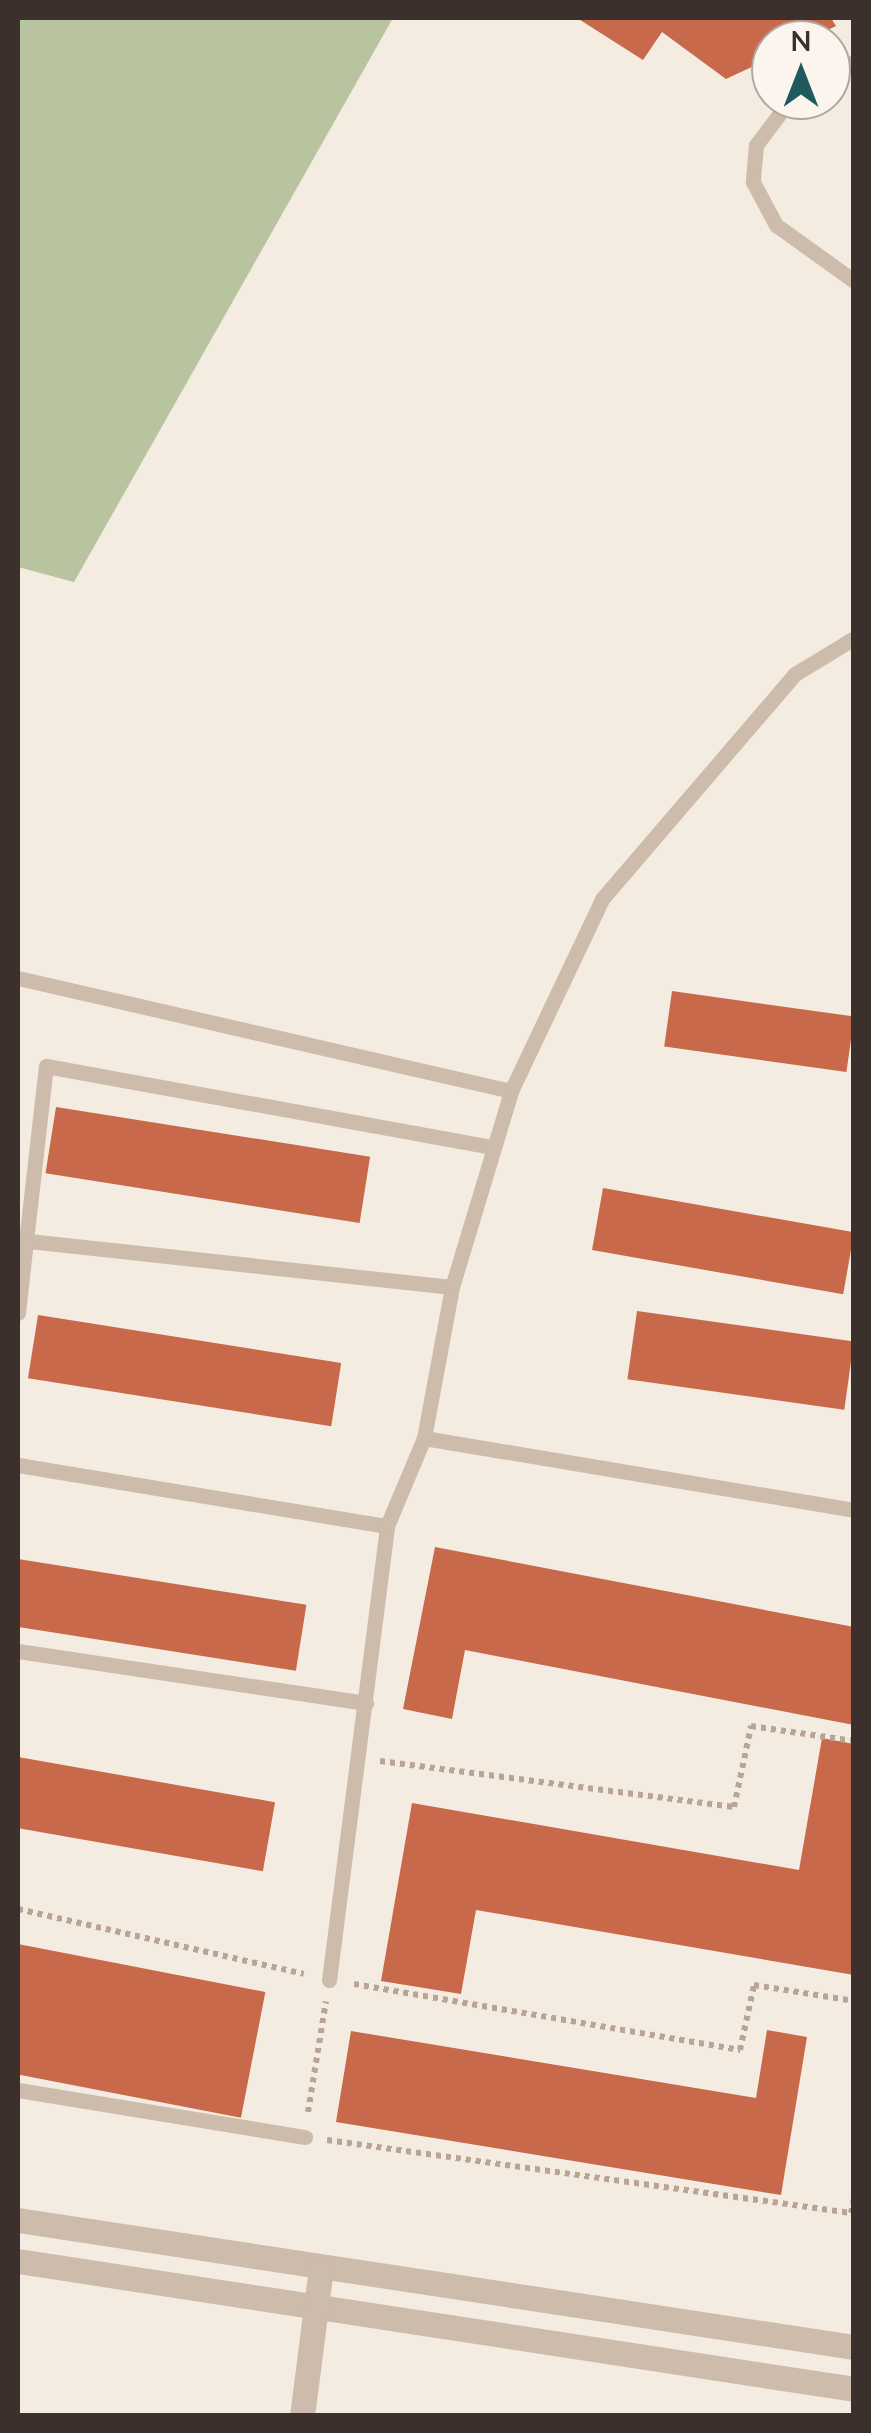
<!DOCTYPE html>
<style>
body{margin:0}
#map{position:relative;width:871px;height:2433px;overflow:hidden;background:#f4ebe1;font-family:"Nunito Sans",sans-serif}
div>[style]{position:absolute}
[style*='--x']{left:calc(var(--x)*1px);top:calc(var(--y)*1px);width:calc(var(--w)*1px);rotate:calc(var(--a)*1deg)}
.green>*{inset:0;background:#b8c4a0}
.building>*{inset:0;background:#c8694b;transform-origin:0 0}
.path>*{height:6px;margin-top:-3px;transform-origin:0;background:repeating-linear-gradient(90deg,#b9a596 0 5px,transparent 0 10px)}
.service>*{height:15px;margin:-7.5px;padding:0 7.5px;transform-origin:7.5px;border-radius:7.5px;background:#cdbbac}
.minor>*{height:25px;margin:-12.5px;padding:0 12.5px;transform-origin:12.5px;border-radius:12.5px;background:#cdbbac}
span{translate:-50% -50%;white-space:nowrap;text-align:center;line-height:1.15;-webkit-text-stroke:9px #fbf5ee;paint-order:stroke}
.frame{position:absolute;inset:0;border:20px solid #3b302b;pointer-events:none}
.north{position:absolute;left:751px;top:20px;width:100px;height:100px;box-sizing:border-box;background:#fbf5ee;border:2px solid #aea6a0;border-radius:50%;rotate:0deg;font-size:28px;font-weight:700;line-height:40px;text-align:center;color:#3b302b}
.north::after{content:'';display:block;margin:auto;width:35px;height:45px;background:#1f5a5e;clip-path:polygon(50% 0,100% 100%,50% 72%,0 100%)}
</style>
<div id="map">
<div class="green">
<div style="clip-path:polygon(18px 18px,393px 18px,74px 582px,18px 567px)"></div>
</div>
<div class="building">
<div style="clip-path:polygon(577px 18px,831px 18px,836px 26px,807px 40px,771px 40px,771px 58px,726px 79px,662px 32px,643px 60px)"></div>
<div style="left:672px;top:991px;width:184px;height:56px;rotate:8deg"></div>
<div style="left:56px;top:1107px;width:318px;height:67px;rotate:9deg"></div>
<div style="left:603px;top:1188px;width:255px;height:63px;rotate:10deg"></div>
<div style="left:637px;top:1311px;width:219px;height:69px;rotate:8deg"></div>
<div style="left:38px;top:1315px;width:307px;height:64px;rotate:9deg"></div>
<div style="clip-path:polygon(435px 1547px,854px 1627px,854px 1725px,465px 1650px,452px 1719px,403px 1709px)"></div>
<div style="left:18px;top:1559px;width:292px;height:67px;rotate:9deg"></div>
<div style="clip-path:polygon(822px 1738px,854px 1744px,854px 1975px,476px 1910px,461px 1994px,381px 1981px,412px 1803px,799px 1870px)"></div>
<div style="left:18px;top:1757px;width:261px;height:70px;rotate:10deg"></div>
<div style="left:18px;top:1944px;width:252px;height:128px;rotate:11deg"></div>
<div style="clip-path:polygon(767px 2030px,807px 2037px,781px 2195px,336px 2122px,351px 2031px,756px 2098px)"></div>
</div>
<div class="path">
<div style="--x:380;--y:1761;--w:357;--a:7.4"></div>
<div style="--x:734;--y:1807;--w:83;--a:-78.1"></div>
<div style="--x:751;--y:1726;--w:104;--a:8.3"></div>
<div style="--x:18;--y:1909;--w:293;--a:12.8"></div>
<div style="--x:354;--y:1984;--w:392;--a:9.7"></div>
<div style="--x:740;--y:2050;--w:66;--a:-77.8"></div>
<div style="--x:754;--y:1985;--w:101;--a:9.1"></div>
<div style="--x:308;--y:2112;--w:112;--a:-80.8"></div>
<div style="--x:327;--y:2140;--w:529;--a:7.93"></div>
<div style="--x:851;--y:2213;--w:14;--a:-78"></div>
</div>
<div class="service">
<div style="--x:831;--y:69;--w:24;--a:-17"></div>
<div style="--x:790;--y:100;--w:56;--a:127.1"></div>
<div style="--x:756;--y:145;--w:37;--a:95"></div>
<div style="--x:753;--y:182;--w:49;--a:61.9"></div>
<div style="--x:776;--y:225;--w:96;--a:35.7"></div>
<div style="--x:18;--y:978;--w:506;--a:12.91"></div>
<div style="--x:452;--y:1287;--w:428;--a:-173.8"></div>
<div style="--x:26;--y:1241;--w:176;--a:-83.5"></div>
<div style="--x:46;--y:1066;--w:451;--a:10.3"></div>
<div style="--x:18;--y:1313;--w:72;--a:-83.7"></div>
<div style="--x:424;--y:1438;--w:436;--a:9.5"></div>
<div style="--x:18;--y:1465;--w:374;--a:9.4"></div>
<div style="--x:18;--y:1651;--w:352;--a:8.5"></div>
<div style="--x:329;--y:1980;--w:458;--a:-82.7"></div>
<div style="--x:387;--y:1526;--w:95;--a:-67.2"></div>
<div style="--x:424;--y:1438;--w:154;--a:-79.5"></div>
<div style="--x:452;--y:1287;--w:205;--a:-73.2"></div>
<div style="--x:511;--y:1091;--w:212;--a:-64.6"></div>
<div style="--x:602;--y:899;--w:296;--a:-49.4"></div>
<div style="--x:795;--y:674;--w:69;--a:-31.4"></div>
<div style="--x:18;--y:2090;--w:291;--a:9.3"></div>
</div>
<div class="minor">
<div style="--x:18;--y:2220;--w:846;--a:8.64"></div>
<div style="--x:18;--y:2261;--w:846;--a:8.7"></div>
<div style="--x:302;--y:2416;--w:150;--a:-82.7"></div>
</div>
<div class="frame"></div>
<div class="north">N</div>
</div>
